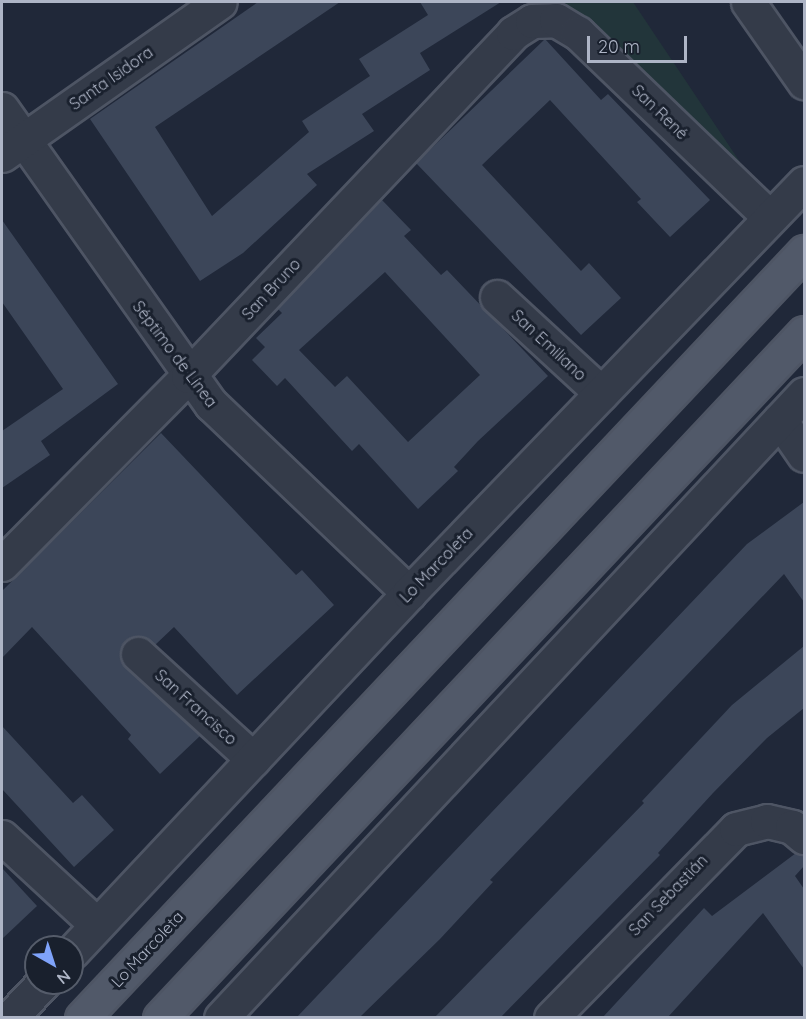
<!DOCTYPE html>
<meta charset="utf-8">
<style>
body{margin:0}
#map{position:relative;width:806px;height:1019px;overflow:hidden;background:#202839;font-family:Quicksand,sans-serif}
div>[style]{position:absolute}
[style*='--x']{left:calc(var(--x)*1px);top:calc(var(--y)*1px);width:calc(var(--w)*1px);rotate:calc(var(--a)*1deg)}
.green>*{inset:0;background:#22353a}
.building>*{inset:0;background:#3c4659}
.roads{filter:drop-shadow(2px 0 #4e5564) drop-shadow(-2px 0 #4e5564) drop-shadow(0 2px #4e5564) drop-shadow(0 -2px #4e5564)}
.minor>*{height:33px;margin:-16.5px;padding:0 16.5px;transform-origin:16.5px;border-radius:16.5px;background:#343b49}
.major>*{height:33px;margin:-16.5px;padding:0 16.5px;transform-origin:16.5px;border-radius:16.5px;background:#515969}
span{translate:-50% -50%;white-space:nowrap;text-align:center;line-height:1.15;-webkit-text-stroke:6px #19202d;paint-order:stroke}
.street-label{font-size:16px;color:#aeb5c6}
.frame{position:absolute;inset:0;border:3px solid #aeb5c6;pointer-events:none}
.north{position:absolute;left:24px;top:935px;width:60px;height:60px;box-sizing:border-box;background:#19202d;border:2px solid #555c6a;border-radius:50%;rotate:141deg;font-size:16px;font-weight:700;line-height:24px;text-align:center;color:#aeb5c6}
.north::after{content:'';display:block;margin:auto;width:21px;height:27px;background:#7fa3fa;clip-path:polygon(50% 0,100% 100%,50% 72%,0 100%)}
.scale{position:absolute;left:587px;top:36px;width:100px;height:27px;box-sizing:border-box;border:3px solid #aeb5c6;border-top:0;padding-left:8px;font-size:18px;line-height:21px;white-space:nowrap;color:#aeb5c6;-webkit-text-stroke:4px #19202d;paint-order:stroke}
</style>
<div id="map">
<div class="green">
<div style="clip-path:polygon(564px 2px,633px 2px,740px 162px,731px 165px)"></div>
</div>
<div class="building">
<div style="clip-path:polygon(258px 2px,340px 2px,155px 127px,212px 216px,309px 132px,302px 121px,370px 76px,359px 59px,428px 15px,420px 2px,501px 2px,420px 53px,430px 70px,362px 114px,374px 131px,307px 174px,317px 185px,243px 253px,200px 281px,90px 119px)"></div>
<div style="clip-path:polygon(545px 39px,601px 100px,608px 94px,710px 200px,670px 237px,637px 202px,641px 199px,550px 100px,482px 165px,581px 271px,589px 263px,621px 298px,581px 335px,416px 163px)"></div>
<div style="clip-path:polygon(evenodd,382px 200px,411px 230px,404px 236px,441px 275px,447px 270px,548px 376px,478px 441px,454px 467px,458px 471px,418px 509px,359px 444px,352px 451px,285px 378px,277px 386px,252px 360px,265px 347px,256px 338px,282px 313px,278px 309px,382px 200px,385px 272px,480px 375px,408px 442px,347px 376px,335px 387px,299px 350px,385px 272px)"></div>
<div style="clip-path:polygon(2px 220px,118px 384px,41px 441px,50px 455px,2px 488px,2px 431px,63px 389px,2px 302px)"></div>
<div style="clip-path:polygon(161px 433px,296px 575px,302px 570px,334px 605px,237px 695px,174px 627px,155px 645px,141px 636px,125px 641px,120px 651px,125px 667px,200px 736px,160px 774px,128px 739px,131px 735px,32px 627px,2px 658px,2px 591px)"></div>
<div style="clip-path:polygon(804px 502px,804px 602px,784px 574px,490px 880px,493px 882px,440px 939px,360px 1017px,297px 1017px,747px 544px)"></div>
<div style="clip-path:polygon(804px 646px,804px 708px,767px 738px,713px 793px,658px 853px,660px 855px,501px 1017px,435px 1017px,644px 803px,642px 801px,732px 705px)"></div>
<div style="clip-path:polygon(2px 726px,73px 803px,82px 795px,114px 830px,74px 867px,2px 789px)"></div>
<div style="clip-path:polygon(796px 853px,804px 855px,804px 866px,795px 876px,804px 889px,804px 969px,763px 913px,668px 1017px,603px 1017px,704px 908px,712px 916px)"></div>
<div style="clip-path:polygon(2px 868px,37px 906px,2px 939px)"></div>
</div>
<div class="roads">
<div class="minor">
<div style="--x:748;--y:2;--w:98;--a:55"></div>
<div style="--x:2;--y:109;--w:362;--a:54.7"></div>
<div style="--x:211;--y:404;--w:274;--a:43.7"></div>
<div style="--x:2;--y:155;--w:266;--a:-35.1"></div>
<div style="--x:497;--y:297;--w:142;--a:42.7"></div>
<div style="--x:780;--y:420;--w:42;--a:55.6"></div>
<div style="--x:2;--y:564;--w:264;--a:-45.3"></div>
<div style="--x:188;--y:376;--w:473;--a:-46.5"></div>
<div style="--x:513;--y:33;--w:22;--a:-32"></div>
<div style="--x:532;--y:21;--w:24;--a:-2"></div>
<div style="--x:556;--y:20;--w:26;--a:31"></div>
<div style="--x:578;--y:33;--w:265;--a:43.9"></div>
<div style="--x:138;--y:654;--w:156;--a:42.4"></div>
<div style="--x:2;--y:837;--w:129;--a:42.8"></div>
<div style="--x:72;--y:952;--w:492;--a:-46.8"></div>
<div style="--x:409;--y:593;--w:569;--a:-46.07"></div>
<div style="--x:10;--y:1018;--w:48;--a:-46.7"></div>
<div style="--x:221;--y:1018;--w:854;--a:-46.95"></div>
<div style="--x:551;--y:1018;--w:264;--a:-45.6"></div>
<div style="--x:736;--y:829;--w:32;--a:-14"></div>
<div style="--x:767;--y:821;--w:26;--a:13"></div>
<div style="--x:792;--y:827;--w:16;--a:40"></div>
</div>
<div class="major">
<div style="--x:82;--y:1018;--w:1053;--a:-46.69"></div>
<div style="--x:160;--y:1018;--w:940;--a:-46.77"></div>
</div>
</div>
<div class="street-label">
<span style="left:111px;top:78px;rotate:-35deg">Santa Isidora</span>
<span style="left:660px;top:112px;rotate:44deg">San René</span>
<span style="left:271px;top:289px;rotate:-47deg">San Bruno</span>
<span style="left:549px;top:345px;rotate:43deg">San Emiliano</span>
<span style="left:175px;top:354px;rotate:53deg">Séptimo de Línea</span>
<span style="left:436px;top:565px;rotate:-46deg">Lo Marcoleta</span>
<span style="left:196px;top:707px;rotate:42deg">San Francisco</span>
<span style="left:668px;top:895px;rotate:-46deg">San Sebastián</span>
<span style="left:147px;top:949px;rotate:-47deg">Lo Marcoleta</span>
</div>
<div class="frame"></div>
<div class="north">N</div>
<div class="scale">20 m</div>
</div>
